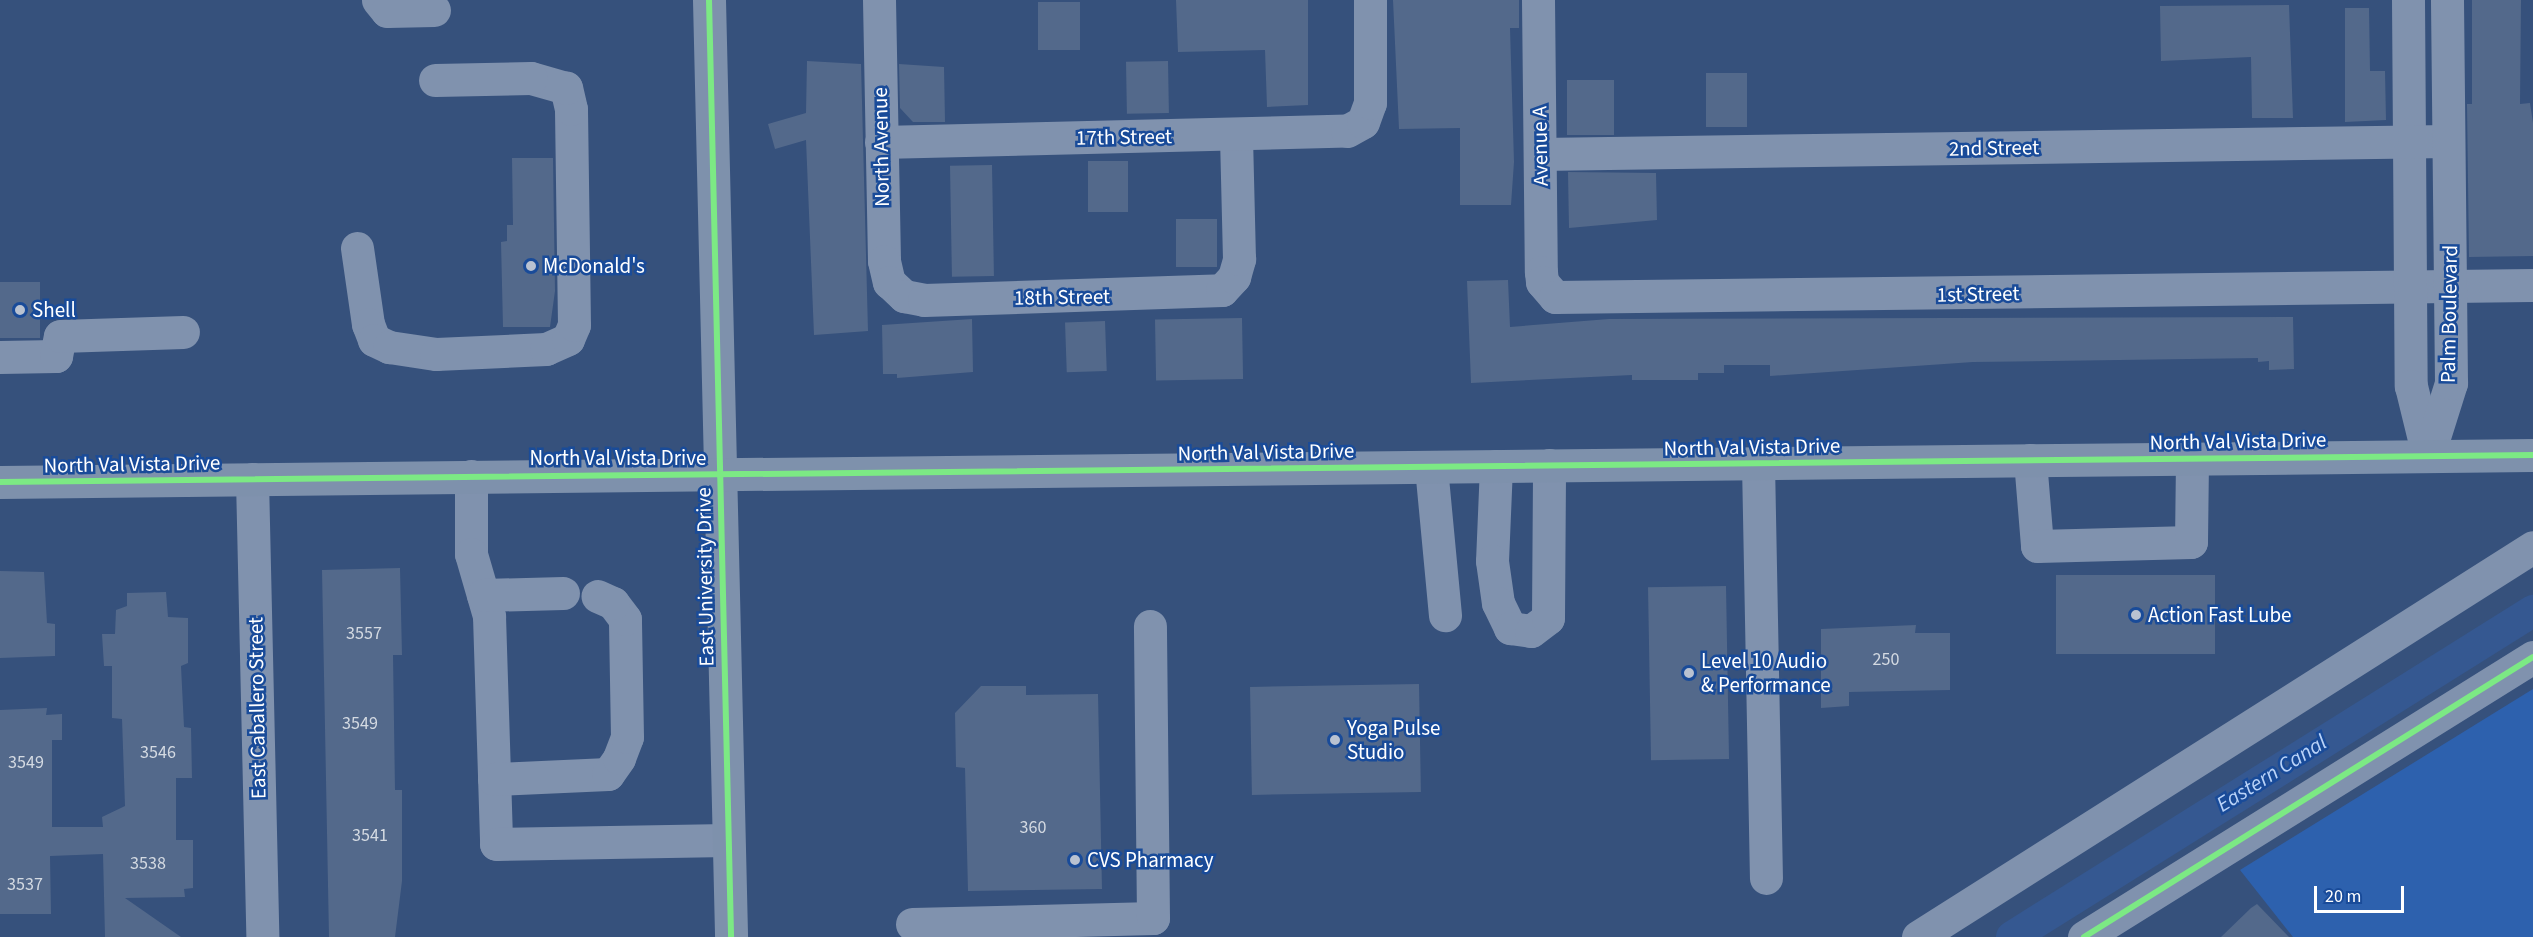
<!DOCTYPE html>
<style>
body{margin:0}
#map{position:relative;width:2533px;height:937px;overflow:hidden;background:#36517c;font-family:"Source Sans 3",sans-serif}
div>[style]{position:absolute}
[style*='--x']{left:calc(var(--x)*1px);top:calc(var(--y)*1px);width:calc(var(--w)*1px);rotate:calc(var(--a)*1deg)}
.green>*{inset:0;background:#2d61ae}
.canal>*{height:32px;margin:-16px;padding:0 16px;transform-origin:16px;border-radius:16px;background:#355891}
.building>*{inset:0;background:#53698b;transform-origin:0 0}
.minor>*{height:33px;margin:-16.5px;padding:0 16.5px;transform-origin:16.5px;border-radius:16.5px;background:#8092ae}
.major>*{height:33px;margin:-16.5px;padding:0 16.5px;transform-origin:16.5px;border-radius:16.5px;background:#7e91ac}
.cycleway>*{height:6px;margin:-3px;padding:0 3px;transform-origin:3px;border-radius:3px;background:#7ce984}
.dots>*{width:16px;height:16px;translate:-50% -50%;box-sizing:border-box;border:3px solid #194b99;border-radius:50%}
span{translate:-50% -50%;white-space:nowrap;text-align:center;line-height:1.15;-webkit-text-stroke:5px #194b99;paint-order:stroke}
.number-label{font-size:18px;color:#d4dae2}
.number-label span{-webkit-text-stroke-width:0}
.street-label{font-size:21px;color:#fff}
.poi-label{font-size:21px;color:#fff}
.left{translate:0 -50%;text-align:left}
.water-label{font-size:22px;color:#bad3f8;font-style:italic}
.scale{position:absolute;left:2314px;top:886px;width:90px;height:27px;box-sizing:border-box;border:3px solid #fff;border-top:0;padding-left:8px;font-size:18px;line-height:21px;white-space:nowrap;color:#fff;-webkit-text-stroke:4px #194b99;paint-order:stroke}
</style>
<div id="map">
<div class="green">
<div style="clip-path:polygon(2533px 689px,2533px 937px,2293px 937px,2240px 870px)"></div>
</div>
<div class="canal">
<div style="--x:2012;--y:937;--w:615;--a:-32.04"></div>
</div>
<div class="building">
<div style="clip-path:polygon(1176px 0,1308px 0,1308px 105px,1267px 107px,1265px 50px,1178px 52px)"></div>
<div style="clip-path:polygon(1393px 0,1519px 0,1519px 28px,1510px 28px,1514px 162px,1511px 205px,1460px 205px,1460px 128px,1399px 129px)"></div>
<div style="clip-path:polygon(2472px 0,2521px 0,2520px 104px,2530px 103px,2533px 123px,2533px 256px,2469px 257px,2467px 104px,2472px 104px)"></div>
<div style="left:1080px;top:2px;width:48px;height:42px;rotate:90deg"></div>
<div style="clip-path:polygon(2289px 5px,2293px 118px,2252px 118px,2251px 57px,2161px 61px,2160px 6px)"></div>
<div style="clip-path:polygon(2345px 8px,2369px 8px,2370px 71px,2385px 71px,2386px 120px,2345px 122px)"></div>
<div style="clip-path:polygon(807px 61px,861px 64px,868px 331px,814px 335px,806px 140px,775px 149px,768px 124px,806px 113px)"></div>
<div style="left:1168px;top:61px;width:52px;height:42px;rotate:89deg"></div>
<div style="clip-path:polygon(899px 64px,944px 67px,945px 122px,913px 122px,900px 108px)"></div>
<div style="left:1706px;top:73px;width:41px;height:54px"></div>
<div style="left:1567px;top:80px;width:47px;height:55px"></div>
<div style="clip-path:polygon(512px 158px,553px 158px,555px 291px,550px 327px,503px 327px,501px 242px,507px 241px,507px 225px,513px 225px)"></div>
<div style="left:1088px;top:161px;width:40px;height:51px"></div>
<div style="left:992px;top:165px;width:111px;height:42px;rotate:89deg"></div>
<div style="clip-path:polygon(1568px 172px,1656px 173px,1657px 220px,1569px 228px)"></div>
<div style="left:1217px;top:219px;width:48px;height:41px;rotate:90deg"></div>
<div style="clip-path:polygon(1508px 280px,1510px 327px,1609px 319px,2293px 317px,2294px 369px,2269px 370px,2269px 361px,2258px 362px,2258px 358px,1973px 362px,1770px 376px,1770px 365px,1724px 365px,1724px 373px,1698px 373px,1698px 380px,1632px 380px,1632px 375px,1471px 383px,1467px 281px)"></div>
<div style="left:0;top:282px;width:40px;height:56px"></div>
<div style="left:1242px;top:318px;width:61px;height:87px;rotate:89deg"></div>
<div style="clip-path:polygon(972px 319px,973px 372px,897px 378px,897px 374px,883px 374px,882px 325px)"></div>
<div style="left:1105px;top:321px;width:50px;height:40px;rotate:88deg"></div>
<div style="clip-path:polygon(400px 568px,402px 655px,393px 655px,395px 790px,402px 790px,402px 881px,395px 937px,329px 937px,322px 570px)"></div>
<div style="clip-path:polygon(0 571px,44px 572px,47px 623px,55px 624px,55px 656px,0 658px)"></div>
<div style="left:2215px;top:575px;width:79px;height:159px;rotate:90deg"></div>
<div style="left:1726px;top:586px;width:173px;height:78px;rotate:89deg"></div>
<div style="clip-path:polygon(166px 592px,168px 617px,188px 618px,188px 663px,181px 666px,184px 727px,191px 728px,192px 778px,176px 778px,176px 840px,193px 840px,193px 888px,184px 889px,185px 897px,125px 898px,181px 937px,105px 937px,103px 854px,50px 856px,51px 914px,0 914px,0 710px,47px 708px,46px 715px,62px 714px,62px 740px,52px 740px,52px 827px,103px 827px,102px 817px,125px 806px,122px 719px,112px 718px,112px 666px,104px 666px,102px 634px,115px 634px,116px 610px,127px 606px,127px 593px)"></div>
<div style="clip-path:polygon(1916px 625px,1915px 633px,1950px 633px,1950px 690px,1849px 692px,1849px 706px,1821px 708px,1821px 629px)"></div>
<div style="left:1419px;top:684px;width:108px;height:169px;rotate:89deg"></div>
<div style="clip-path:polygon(981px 686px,1026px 686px,1026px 695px,1098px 694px,1102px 889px,968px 891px,965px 768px,956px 767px,955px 713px)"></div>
<div style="clip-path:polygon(2257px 904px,2289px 937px,2221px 937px,2251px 908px)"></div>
</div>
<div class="minor">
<div style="--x:378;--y:0;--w:14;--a:51"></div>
<div style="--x:387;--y:11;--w:47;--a:-1.2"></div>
<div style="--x:879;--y:0;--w:261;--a:88.9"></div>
<div style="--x:884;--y:261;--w:22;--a:77"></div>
<div style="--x:889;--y:282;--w:21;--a:43"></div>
<div style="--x:904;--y:296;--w:20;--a:11"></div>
<div style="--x:924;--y:300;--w:298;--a:-1.9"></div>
<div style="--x:1222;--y:290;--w:18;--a:-47"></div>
<div style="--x:1234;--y:277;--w:19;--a:-74"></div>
<div style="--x:1239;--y:259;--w:125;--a:-91.4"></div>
<div style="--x:1538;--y:0;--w:272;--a:89.4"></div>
<div style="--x:1541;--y:272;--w:10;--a:84"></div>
<div style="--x:1542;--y:282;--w:20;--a:49"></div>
<div style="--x:1555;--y:297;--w:978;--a:-0.7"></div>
<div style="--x:2408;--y:0;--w:386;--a:89.6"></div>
<div style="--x:2411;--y:386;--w:72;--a:76.3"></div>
<div style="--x:881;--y:142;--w:466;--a:-1.4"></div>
<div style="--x:1347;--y:131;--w:18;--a:-29"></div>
<div style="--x:1363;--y:122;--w:20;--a:-70"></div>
<div style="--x:1370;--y:103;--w:103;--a:-90"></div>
<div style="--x:1540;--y:154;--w:908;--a:-0.82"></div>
<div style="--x:357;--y:248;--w:77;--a:81.8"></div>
<div style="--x:368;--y:324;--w:17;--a:69"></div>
<div style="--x:374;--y:340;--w:17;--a:25"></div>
<div style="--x:389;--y:347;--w:48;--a:8.5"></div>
<div style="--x:436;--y:354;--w:110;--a:-2.6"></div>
<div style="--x:546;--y:349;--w:24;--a:-24"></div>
<div style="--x:568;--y:339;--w:15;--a:-67"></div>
<div style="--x:574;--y:325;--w:216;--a:-90.8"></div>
<div style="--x:571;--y:109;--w:22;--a:-103"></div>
<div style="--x:566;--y:88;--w:36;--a:-164"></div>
<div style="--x:531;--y:78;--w:96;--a:178.8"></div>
<div style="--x:0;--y:357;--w:56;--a:-1"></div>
<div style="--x:56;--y:356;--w:20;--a:-79"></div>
<div style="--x:60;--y:336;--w:123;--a:-1.9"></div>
<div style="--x:2428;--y:456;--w:77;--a:-72.5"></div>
<div style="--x:2451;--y:383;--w:383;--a:-90.6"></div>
<div style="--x:2030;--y:460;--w:86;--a:85.3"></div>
<div style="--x:2037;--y:546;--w:154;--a:-1.5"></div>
<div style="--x:2191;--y:542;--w:84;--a:-89.3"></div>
<div style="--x:1758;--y:463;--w:415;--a:88.9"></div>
<div style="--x:1496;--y:466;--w:95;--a:92.4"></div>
<div style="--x:1492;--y:561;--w:42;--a:81.9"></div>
<div style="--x:1498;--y:603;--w:28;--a:64"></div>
<div style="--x:1510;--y:628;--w:21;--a:8"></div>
<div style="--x:1531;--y:631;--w:21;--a:-37"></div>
<div style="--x:1548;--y:618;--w:153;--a:-89.6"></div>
<div style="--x:1431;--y:467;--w:149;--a:84.6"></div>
<div style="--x:471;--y:476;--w:78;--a:90"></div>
<div style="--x:471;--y:554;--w:65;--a:73.8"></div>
<div style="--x:489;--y:616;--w:228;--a:88.2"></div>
<div style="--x:496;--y:844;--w:231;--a:-1"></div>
<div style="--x:252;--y:479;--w:458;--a:88.7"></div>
<div style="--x:483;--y:595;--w:80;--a:-1.4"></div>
<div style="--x:494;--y:779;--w:114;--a:-2.5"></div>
<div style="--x:608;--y:774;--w:19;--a:-55"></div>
<div style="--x:619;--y:758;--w:22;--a:-69"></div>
<div style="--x:627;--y:737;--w:118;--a:-91"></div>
<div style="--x:625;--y:619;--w:20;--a:-127"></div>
<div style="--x:613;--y:603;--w:17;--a:-156"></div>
<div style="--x:912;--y:924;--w:241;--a:-1.4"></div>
<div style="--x:1153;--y:918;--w:292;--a:-90.6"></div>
<div style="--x:1918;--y:937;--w:728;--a:-32.38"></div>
<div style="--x:2084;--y:937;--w:529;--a:-31.95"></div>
</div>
<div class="major">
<div style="--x:709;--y:0;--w:937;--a:88.65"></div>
<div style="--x:0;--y:482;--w:2533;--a:-0.61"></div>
</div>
<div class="cycleway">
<div style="--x:709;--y:0;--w:937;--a:88.65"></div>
<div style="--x:0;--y:482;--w:2533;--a:-0.61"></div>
<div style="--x:2084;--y:937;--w:529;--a:-31.95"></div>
</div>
<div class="dots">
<div style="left:531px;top:266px;background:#b9c2d1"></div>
<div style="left:20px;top:310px;background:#b9c2d1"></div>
<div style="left:2136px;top:615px;background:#b9c2d1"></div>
<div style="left:1689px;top:673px;background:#b9c2d1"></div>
<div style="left:1335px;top:740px;background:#b9c2d1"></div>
<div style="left:1075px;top:860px;background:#b9c2d1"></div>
</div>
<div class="number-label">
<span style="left:364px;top:634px">3557</span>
<span style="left:1886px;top:660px">250</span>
<span style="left:360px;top:724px">3549</span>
<span style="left:158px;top:753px">3546</span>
<span style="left:26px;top:763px">3549</span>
<span style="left:1033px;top:828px">360</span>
<span style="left:370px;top:836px">3541</span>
<span style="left:148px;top:864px">3538</span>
<span style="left:25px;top:885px">3537</span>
</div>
<div class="street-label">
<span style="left:1124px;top:137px;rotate:-1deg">17th Street</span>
<span style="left:1540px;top:146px;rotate:-91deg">Avenue A</span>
<span style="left:881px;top:147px;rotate:-91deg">North Avenue</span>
<span style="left:1994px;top:148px;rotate:-1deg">2nd Street</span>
<span style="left:1978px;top:294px;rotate:-1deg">1st Street</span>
<span style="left:1062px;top:297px;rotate:-1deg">18th Street</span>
<span style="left:2449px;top:314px;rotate:-89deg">Palm Boulevard</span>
<span style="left:2238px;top:441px;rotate:-1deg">North Val Vista Drive</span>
<span style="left:1752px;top:447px;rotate:-1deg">North Val Vista Drive</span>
<span style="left:1266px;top:452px;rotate:-1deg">North Val Vista Drive</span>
<span style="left:618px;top:458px">North Val Vista Drive</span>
<span style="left:132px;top:464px;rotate:-1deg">North Val Vista Drive</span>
<span style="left:705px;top:577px;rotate:-91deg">East University Drive</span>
<span style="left:257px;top:708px;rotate:-91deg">East Caballero Street</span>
</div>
<div class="poi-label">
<span class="left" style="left:543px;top:266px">McDonald's</span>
<span class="left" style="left:32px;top:310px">Shell</span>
<span class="left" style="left:2148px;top:615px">Action Fast Lube</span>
<span class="left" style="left:1701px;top:673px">Level 10 Audio<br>&amp; Performance</span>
<span class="left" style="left:1347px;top:740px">Yoga Pulse<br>Studio</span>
<span class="left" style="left:1087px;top:860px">CVS Pharmacy</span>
</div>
<div class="water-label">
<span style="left:2272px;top:774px;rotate:-32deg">Eastern Canal</span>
</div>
<div class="scale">20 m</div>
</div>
